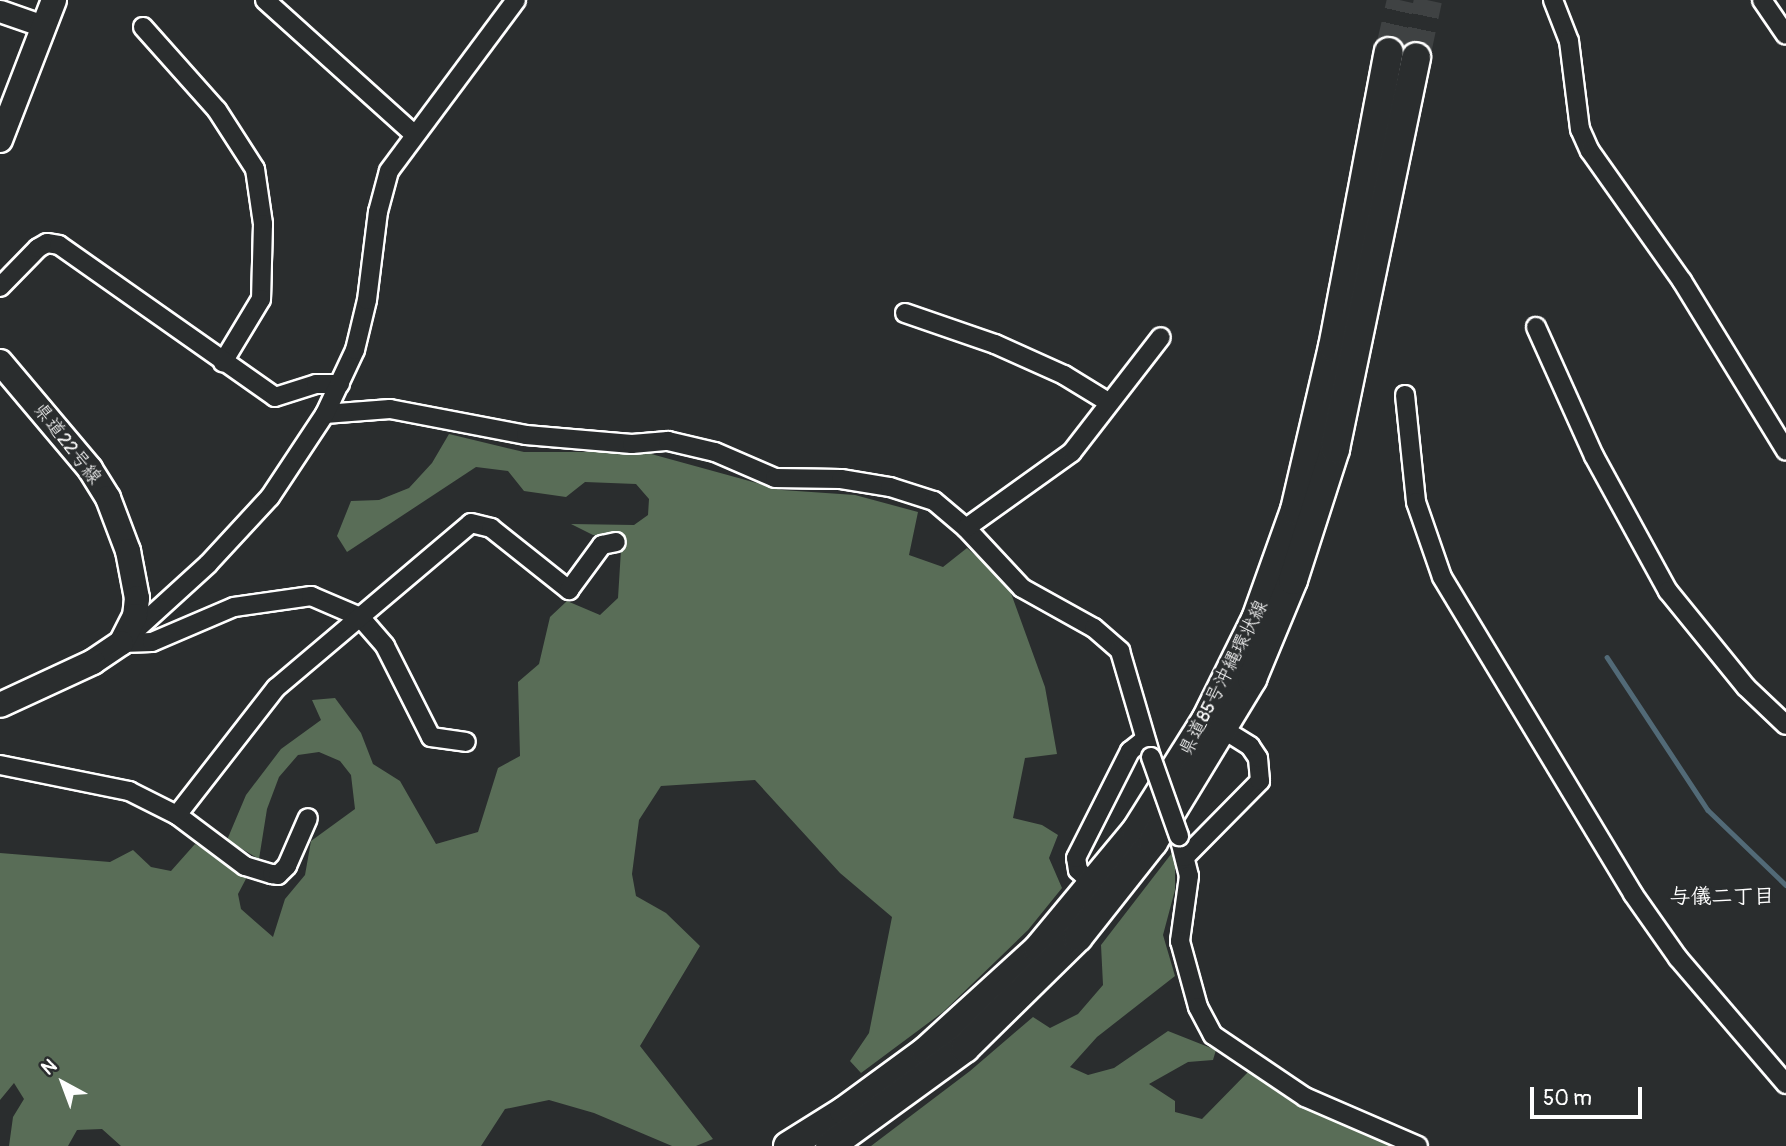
<!DOCTYPE html>
<meta charset="utf-8">
<style>
body{margin:0}
#map{position:relative;width:1786px;height:1146px;overflow:hidden;background:#2a2d2e;font-family:Pangolin,"Klee One",sans-serif}
div>[style]{position:absolute}
[style*='--x']{left:calc(var(--x)*1px);top:calc(var(--y)*1px);width:calc(var(--w)*1px);rotate:calc(var(--a)*1deg)}
.green>*{inset:0;background:#596d57}
.stream>*{height:4.5px;margin:-2.25px;padding:0 2.25px;transform-origin:2.25px;border-radius:2.25px;background:#526a77}
.primary-tunnel>*{height:28px;margin-top:-14px;transform-origin:0;background:repeating-linear-gradient(90deg,#3f4243 0 28px,transparent 0 42px)}
.roads{filter:drop-shadow(2px 0 #fff) drop-shadow(-2px 0 #fff) drop-shadow(0 2px #fff) drop-shadow(0 -2px #fff)}
.minor>*{height:18px;margin:-9px;padding:0 9px;transform-origin:9px;border-radius:9px;background:#2a2d2e}
.tertiary>*{height:21px;margin:-10.5px;padding:0 10.5px;transform-origin:10.5px;border-radius:10.5px;background:#2a2d2e}
.secondary>*{height:24px;margin:-12px;padding:0 12px;transform-origin:12px;border-radius:12px;background:#2a2d2e}
.primary>*{height:28px;margin:-14px;padding:0 14px;transform-origin:14px;border-radius:14px;background:#2a2d2e}
.bridges{filter:drop-shadow(2px 0 #fff) drop-shadow(-2px 0 #fff) drop-shadow(0 2px #fff) drop-shadow(0 -2px #fff)}
.minor-bridge>*{height:18px;margin:-9px;padding:0 9px;transform-origin:9px;border-radius:9px;background:#2a2d2e}
span{translate:-50% -50%;white-space:nowrap;text-align:center;line-height:1.15;-webkit-text-stroke:5px #2a2d2e;paint-order:stroke}
.street-label{font-size:19px;color:#fff}
.neighbourhood-label{font-size:21px;color:#fff;font-weight:700}
.north{position:absolute;left:28px;top:1048px;width:70px;height:70px;-webkit-text-stroke:5px #2a2d2e;paint-order:stroke;rotate:319deg;font-size:19px;font-weight:700;line-height:28px;text-align:center;color:#fff}
.north::after{content:'';display:block;margin:auto;width:24px;height:32px;background:#fff;clip-path:polygon(50% 0,100% 100%,50% 72%,0 100%)}
.scale{position:absolute;left:1530px;top:1087px;width:112px;height:32px;box-sizing:border-box;border:4px solid #fff;border-top:0;padding-left:9px;font-size:21px;line-height:24px;white-space:nowrap;color:#fff;-webkit-text-stroke:5px #2a2d2e;paint-order:stroke}
</style>
<div id="map">
<div class="green">
<div style="clip-path:polygon(449px 434px,524px 452px,644px 452px,782px 490px,855px 495px,918px 512px,909px 555px,943px 567px,967px 548px,1008px 585px,1045px 687px,1057px 754px,1025px 758px,1013px 818px,1042px 825px,1058px 835px,1049px 858px,1062px 888px,1028px 930px,943px 1012px,861px 1073px,850px 1061px,869px 1033px,892px 917px,840px 873px,755px 780px,661px 786px,639px 820px,632px 874px,636px 896px,666px 913px,700px 946px,640px 1046px,713px 1139px,696px 1146px,672px 1146px,594px 1113px,549px 1100px,505px 1109px,481px 1146px,121px 1146px,102px 1129px,77px 1130px,68px 1146px,9px 1146px,13px 1117px,24px 1099px,14px 1083px,0 1100px,0 853px,110px 862px,133px 850px,151px 867px,171px 871px,195px 844px,248px 875px,238px 894px,241px 909px,273px 937px,285px 899px,305px 875px,311px 841px,355px 809px,351px 775px,340px 761px,319px 752px,298px 755px,279px 777px,267px 809px,259px 859px,227px 840px,246px 795px,281px 749px,321px 720px,312px 700px,335px 698px,361px 733px,373px 764px,400px 781px,436px 844px,478px 832px,498px 768px,520px 756px,518px 682px,539px 664px,550px 617px,567px 601px,600px 615px,618px 598px,621px 550px,618px 535px,593px 535px,571px 524px,634px 525px,648px 515px,649px 499px,636px 484px,585px 482px,566px 497px,524px 491px,508px 471px,476px 467px,347px 552px,337px 536px,351px 501px,379px 500px,409px 488px,432px 463px)"></div>
<div style="clip-path:polygon(1175px 849px,1175px 890px,1163px 935px,1175px 976px,1097px 1037px,1070px 1067px,1088px 1075px,1114px 1068px,1168px 1031px,1216px 1050px,1213px 1060px,1188px 1062px,1149px 1084px,1175px 1101px,1175px 1112px,1202px 1119px,1249px 1071px,1308px 1108px,1396px 1146px,871px 1146px,970px 1071px,1033px 1017px,1050px 1028px,1078px 1014px,1103px 985px,1101px 945px)"></div>
</div>
<div class="stream">
<div style="--x:1607;--y:657;--w:183;--a:56.6"></div>
<div style="--x:1708;--y:810;--w:108;--a:43.9"></div>
</div>
<div class="primary-tunnel">
<div style="--x:1389;--y:52;--w:53;--a:-77"></div>
<div style="--x:1416;--y:57;--w:58;--a:-78.1"></div>
</div>
<div class="roads">
<div class="minor">
<div style="--x:265;--y:0;--w:200;--a:42"></div>
<div style="--x:1553;--y:0;--w:44;--a:68.7"></div>
<div style="--x:1569;--y:41;--w:89;--a:82.9"></div>
<div style="--x:1580;--y:129;--w:24;--a:66"></div>
<div style="--x:1590;--y:151;--w:159;--a:54.7"></div>
<div style="--x:1682;--y:281;--w:199;--a:58.5"></div>
<div style="--x:1762;--y:0;--w:42;--a:55.6"></div>
<div style="--x:143;--y:27;--w:111;--a:48.3"></div>
<div style="--x:217;--y:110;--w:70;--a:57.2"></div>
<div style="--x:255;--y:169;--w:56;--a:81.7"></div>
<div style="--x:263;--y:224;--w:75;--a:91.5"></div>
<div style="--x:261;--y:299;--w:74;--a:121.1"></div>
<div style="--x:0;--y:287;--w:54;--a:-45.7"></div>
<div style="--x:38;--y:248;--w:10;--a:-29"></div>
<div style="--x:47;--y:243;--w:12;--a:9"></div>
<div style="--x:59;--y:245;--w:264;--a:35.1"></div>
<div style="--x:275;--y:397;--w:43;--a:-17.6"></div>
<div style="--x:316;--y:384;--w:24;--a:0"></div>
<div style="--x:905;--y:313;--w:95;--a:19"></div>
<div style="--x:995;--y:344;--w:76;--a:24.2"></div>
<div style="--x:1064;--y:375;--w:52;--a:31.5"></div>
<div style="--x:1536;--y:327;--w:141;--a:65.8"></div>
<div style="--x:1594;--y:456;--w:154;--a:61.3"></div>
<div style="--x:1668;--y:591;--w:124;--a:50.9"></div>
<div style="--x:1746;--y:687;--w:55;--a:43.5"></div>
<div style="--x:1405;--y:395;--w:108;--a:84.1"></div>
<div style="--x:1416;--y:502;--w:79;--a:70.9"></div>
<div style="--x:1442;--y:577;--w:370;--a:58.9"></div>
<div style="--x:1633;--y:894;--w:78;--a:54.9"></div>
<div style="--x:1678;--y:958;--w:166;--a:49.4"></div>
<div style="--x:325;--y:414;--w:65;--a:-4.4"></div>
<div style="--x:390;--y:409;--w:138;--a:10.8"></div>
<div style="--x:526;--y:435;--w:106;--a:4.9"></div>
<div style="--x:632;--y:444;--w:36;--a:-5"></div>
<div style="--x:668;--y:441;--w:48;--a:13.2"></div>
<div style="--x:715;--y:452;--w:65;--a:23.4"></div>
<div style="--x:775;--y:478;--w:66;--a:0.9"></div>
<div style="--x:841;--y:479;--w:50;--a:9.3"></div>
<div style="--x:890;--y:487;--w:46;--a:17.7"></div>
<div style="--x:934;--y:501;--w:42;--a:40.2"></div>
<div style="--x:966;--y:528;--w:82;--a:47"></div>
<div style="--x:1022;--y:588;--w:82;--a:29.1"></div>
<div style="--x:1094;--y:628;--w:35;--a:41"></div>
<div style="--x:1120;--y:651;--w:110;--a:73.7"></div>
<div style="--x:966;--y:528;--w:130;--a:-35.6"></div>
<div style="--x:1072;--y:452;--w:145;--a:-52.3"></div>
<div style="--x:129;--y:636;--w:107;--a:-42.3"></div>
<div style="--x:208;--y:564;--w:91;--a:-47.2"></div>
<div style="--x:270;--y:497;--w:100;--a:-56.5"></div>
<div style="--x:325;--y:414;--w:71;--a:-64.9"></div>
<div style="--x:355;--y:350;--w:51;--a:-76.5"></div>
<div style="--x:367;--y:300;--w:89;--a:-82.9"></div>
<div style="--x:378;--y:212;--w:42;--a:-75"></div>
<div style="--x:389;--y:171;--w:213;--a:-53.4"></div>
<div style="--x:121;--y:643;--w:31;--a:-2"></div>
<div style="--x:152;--y:642;--w:89;--a:-23.1"></div>
<div style="--x:234;--y:607;--w:78;--a:-8.1"></div>
<div style="--x:311;--y:596;--w:53;--a:23.2"></div>
<div style="--x:360;--y:617;--w:38;--a:49"></div>
<div style="--x:385;--y:646;--w:102;--a:63.2"></div>
<div style="--x:431;--y:737;--w:35;--a:8"></div>
<div style="--x:0;--y:765;--w:132;--a:11.4"></div>
<div style="--x:129;--y:791;--w:54;--a:26.6"></div>
<div style="--x:177;--y:815;--w:85;--a:36.9"></div>
<div style="--x:245;--y:866;--w:28;--a:17"></div>
<div style="--x:272;--y:874;--w:6;--a:9"></div>
<div style="--x:278;--y:875;--w:13;--a:-45"></div>
<div style="--x:287;--y:866;--w:52;--a:-66.4"></div>
<div style="--x:177;--y:815;--w:161;--a:-52.1"></div>
<div style="--x:276;--y:688;--w:255;--a:-40.2"></div>
<div style="--x:471;--y:523;--w:21;--a:14"></div>
<div style="--x:491;--y:528;--w:100;--a:38.5"></div>
<div style="--x:569;--y:590;--w:56;--a:-53.7"></div>
<div style="--x:602;--y:545;--w:14;--a:-12"></div>
<div style="--x:1179;--y:836;--w:41;--a:76"></div>
<div style="--x:1189;--y:876;--w:66;--a:97.9"></div>
<div style="--x:1180;--y:941;--w:68;--a:74.7"></div>
<div style="--x:1198;--y:1007;--w:32;--a:62"></div>
<div style="--x:1213;--y:1035;--w:111;--a:34"></div>
<div style="--x:1305;--y:1097;--w:123;--a:23.4"></div>
<div style="--x:1185;--y:857;--w:107;--a:-45.4"></div>
<div style="--x:1260;--y:781;--w:23;--a:-95"></div>
<div style="--x:1258;--y:758;--w:14;--a:-124"></div>
<div style="--x:1250;--y:746;--w:31;--a:-148"></div>
<div style="--x:1094;--y:885;--w:22;--a:-137"></div>
<div style="--x:1078;--y:870;--w:12;--a:-99"></div>
<div style="--x:1076;--y:858;--w:120;--a:-63.2"></div>
<div style="--x:1130;--y:751;--w:18;--a:-38"></div>
</div>
<div class="tertiary">
<div style="--x:0;--y:11;--w:46;--a:19.2"></div>
</div>
<div class="secondary">
<div style="--x:0;--y:140;--w:150;--a:-68.9"></div>
<div style="--x:0;--y:362;--w:140;--a:49.9"></div>
<div style="--x:90;--y:469;--w:34;--a:58"></div>
<div style="--x:108;--y:498;--w:57;--a:69.3"></div>
<div style="--x:128;--y:551;--w:48;--a:79.2"></div>
<div style="--x:137;--y:598;--w:18;--a:96"></div>
<div style="--x:135;--y:616;--w:30;--a:117"></div>
<div style="--x:121;--y:643;--w:34;--a:146"></div>
<div style="--x:93;--y:662;--w:102;--a:155.2"></div>
</div>
<div class="primary">
<div style="--x:788;--y:1146;--w:66;--a:-32"></div>
<div style="--x:844;--y:1111;--w:102;--a:-36.2"></div>
<div style="--x:926;--y:1051;--w:151;--a:-42.3"></div>
<div style="--x:1038;--y:949;--w:153;--a:-50.3"></div>
<div style="--x:1136;--y:831;--w:131;--a:-57.8"></div>
<div style="--x:1206;--y:720;--w:113;--a:-63.7"></div>
<div style="--x:1256;--y:619;--w:116;--a:-70.3"></div>
<div style="--x:1295;--y:510;--w:167;--a:-76.9"></div>
<div style="--x:1333;--y:347;--w:300;--a:-79.3"></div>
<div style="--x:830;--y:1146;--w:167;--a:-36"></div>
<div style="--x:965;--y:1048;--w:158;--a:-44.5"></div>
<div style="--x:1078;--y:937;--w:121;--a:-51.7"></div>
<div style="--x:1153;--y:842;--w:191;--a:-58.7"></div>
<div style="--x:1252;--y:679;--w:107;--a:-67.5"></div>
<div style="--x:1293;--y:580;--w:138;--a:-72.2"></div>
<div style="--x:1335;--y:449;--w:400;--a:-78.3"></div>
</div>
</div>
<div class="bridges">
<div class="minor-bridge">
<div style="--x:1151;--y:757;--w:84;--a:70.5"></div>
</div>
</div>
<div class="street-label">
<span style="left:67px;top:444px;rotate:52deg">県道22号線</span>
<span style="left:1224px;top:678px;rotate:-63deg">県道85号沖縄環状線</span>
</div>
<div class="neighbourhood-label">
<span style="left:1722px;top:897px">与儀二丁目</span>
</div>
<div class="north">N</div>
<div class="scale">50 m</div>
</div>
